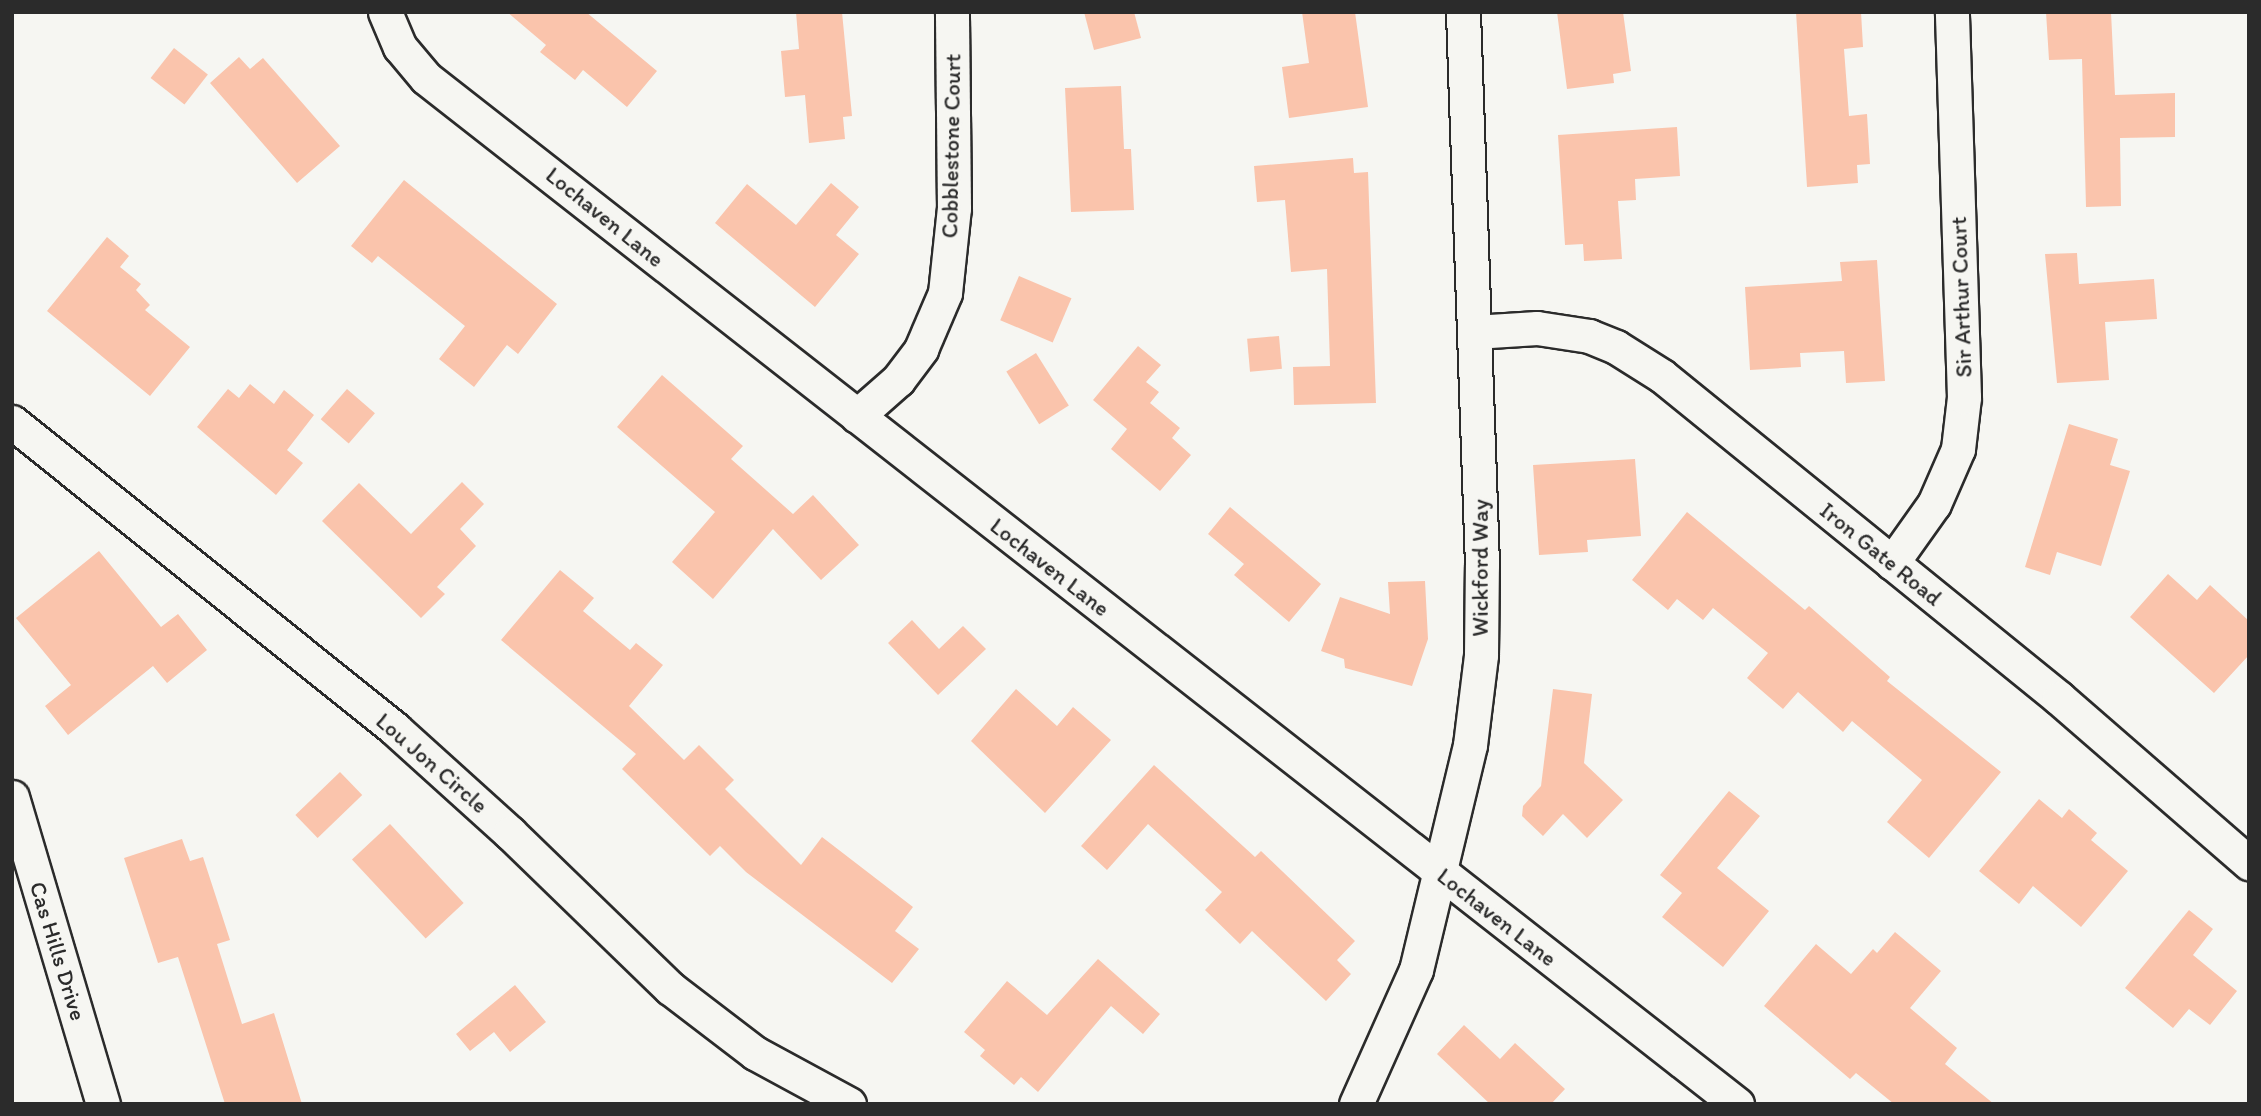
<!DOCTYPE html>
<style>
body{margin:0}
#map{position:relative;width:2261px;height:1116px;overflow:hidden;background:#f6f6f2;font-family:Itim,sans-serif}
div>[style]{position:absolute}
[style*='--x']{left:calc(var(--x)*1px);top:calc(var(--y)*1px);width:calc(var(--w)*1px);rotate:calc(var(--a)*1deg)}
.building>*{inset:0;background:#fac4ac;transform-origin:0 0}
.roads{filter:drop-shadow(2px 0 #2b2b2b) drop-shadow(-2px 0 #2b2b2b) drop-shadow(0 2px #2b2b2b) drop-shadow(0 -2px #2b2b2b)}
.street>*{height:33px;margin:-16.5px;padding:0 16.5px;transform-origin:16.5px;border-radius:16.5px;background:#f6f6f2}
span{translate:-50% -50%;white-space:nowrap;text-align:center;line-height:1.15;-webkit-text-stroke:5px #f6f6f2;paint-order:stroke}
.street-label{font-size:23px;color:#2b2b2b}
.frame{position:absolute;inset:0;border:14px solid #2b2b2b;pointer-events:none}
</style>
<div id="map">
<div class="building">
<div style="clip-path:polygon(507px 12px,586px 12px,657px 71px,627px 107px,583px 70px,575px 80px,540px 52px,546px 45px)"></div>
<div style="clip-path:polygon(796px 12px,842px 12px,852px 116px,843px 117px,845px 139px,809px 143px,805px 95px,785px 97px,781px 51px,799px 49px)"></div>
<div style="clip-path:polygon(1084px 12px,1134px 12px,1141px 38px,1094px 50px)"></div>
<div style="clip-path:polygon(1302px 12px,1355px 12px,1368px 107px,1289px 118px,1282px 67px,1309px 63px)"></div>
<div style="clip-path:polygon(1557px 12px,1623px 12px,1631px 71px,1613px 74px,1614px 83px,1567px 89px)"></div>
<div style="clip-path:polygon(1796px 12px,1861px 12px,1863px 47px,1844px 49px,1849px 116px,1867px 114px,1870px 164px,1857px 165px,1858px 183px,1807px 187px)"></div>
<div style="clip-path:polygon(2046px 12px,2111px 12px,2115px 95px,2175px 93px,2175px 137px,2120px 138px,2121px 206px,2086px 207px,2082px 59px,2049px 60px)"></div>
<div style="left:174px;top:48px;width:43px;height:38px;rotate:38deg"></div>
<div style="clip-path:polygon(239px 57px,250px 69px,263px 58px,340px 146px,297px 183px,210px 83px)"></div>
<div style="clip-path:polygon(1121px 86px,1124px 149px,1131px 149px,1134px 210px,1071px 212px,1065px 88px)"></div>
<div style="clip-path:polygon(1677px 127px,1680px 176px,1635px 179px,1636px 200px,1618px 201px,1622px 259px,1584px 261px,1583px 244px,1565px 245px,1558px 135px)"></div>
<div style="clip-path:polygon(1353px 158px,1354px 173px,1368px 172px,1376px 403px,1294px 405px,1293px 367px,1330px 366px,1327px 269px,1291px 272px,1285px 200px,1257px 202px,1254px 166px)"></div>
<div style="clip-path:polygon(404px 180px,557px 304px,518px 354px,507px 345px,474px 387px,439px 359px,465px 326px,378px 256px,372px 263px,351px 246px)"></div>
<div style="clip-path:polygon(831px 183px,859px 207px,836px 235px,859px 254px,815px 307px,715px 223px,747px 184px,796px 225px)"></div>
<div style="clip-path:polygon(107px 237px,129px 256px,120px 267px,141px 284px,136px 290px,150px 305px,145px 310px,190px 347px,150px 396px,47px 311px)"></div>
<div style="clip-path:polygon(2077px 253px,2079px 284px,2154px 279px,2157px 319px,2105px 322px,2109px 380px,2057px 383px,2045px 254px)"></div>
<div style="clip-path:polygon(1877px 260px,1885px 381px,1846px 383px,1844px 351px,1800px 353px,1801px 367px,1750px 370px,1745px 287px,1842px 281px,1840px 262px)"></div>
<div style="left:1019px;top:276px;width:57px;height:48px;rotate:23deg"></div>
<div style="left:1279px;top:336px;width:33px;height:32px;rotate:85deg"></div>
<div style="clip-path:polygon(1138px 346px,1161px 365px,1146px 382px,1159px 392px,1150px 403px,1180px 428px,1172px 438px,1191px 455px,1160px 491px,1111px 449px,1127px 429px,1093px 400px)"></div>
<div style="left:1036px;top:353px;width:62px;height:35px;rotate:58deg"></div>
<div style="clip-path:polygon(662px 375px,743px 446px,731px 459px,793px 514px,813px 495px,859px 545px,821px 580px,773px 529px,713px 599px,672px 562px,715px 512px,617px 427px)"></div>
<div style="clip-path:polygon(250px 384px,274px 404px,284px 390px,314px 415px,287px 450px,303px 463px,276px 495px,197px 427px,228px 389px,239px 398px)"></div>
<div style="left:347px;top:389px;width:37px;height:40px;rotate:41deg"></div>
<div style="clip-path:polygon(2069px 424px,2118px 439px,2110px 465px,2130px 471px,2101px 566px,2057px 552px,2050px 575px,2025px 567px)"></div>
<div style="clip-path:polygon(1635px 459px,1641px 536px,1587px 540px,1588px 552px,1539px 555px,1533px 465px)"></div>
<div style="clip-path:polygon(462px 482px,484px 504px,460px 529px,476px 546px,437px 587px,445px 594px,421px 618px,322px 521px,359px 483px,411px 534px)"></div>
<div style="clip-path:polygon(1230px 507px,1321px 584px,1289px 622px,1234px 575px,1244px 564px,1208px 534px)"></div>
<div style="clip-path:polygon(1687px 512px,1805px 610px,1809px 606px,1890px 677px,1887px 681px,2001px 772px,1929px 858px,1887px 822px,1922px 780px,1852px 721px,1843px 732px,1798px 692px,1783px 709px,1747px 678px,1768px 653px,1713px 608px,1703px 620px,1677px 599px,1668px 610px,1632px 580px)"></div>
<div style="clip-path:polygon(99px 551px,161px 627px,178px 614px,207px 650px,167px 683px,153px 666px,68px 735px,45px 706px,71px 685px,16px 618px)"></div>
<div style="clip-path:polygon(560px 570px,594px 598px,583px 611px,630px 650px,636px 643px,663px 665px,629px 706px,684px 760px,699px 745px,734px 780px,725px 789px,801px 865px,822px 837px,913px 907px,895px 931px,919px 949px,892px 983px,746px 872px,720px 846px,710px 856px,622px 769px,636px 754px,501px 640px)"></div>
<div style="clip-path:polygon(2168px 574px,2197px 600px,2210px 585px,2249px 621px,2249px 655px,2214px 693px,2130px 617px)"></div>
<div style="clip-path:polygon(1425px 581px,1428px 639px,1412px 686px,1345px 668px,1344px 659px,1321px 651px,1340px 597px,1390px 614px,1388px 582px)"></div>
<div style="clip-path:polygon(912px 620px,939px 649px,963px 626px,986px 649px,938px 695px,888px 643px)"></div>
<div style="clip-path:polygon(1016px 689px,1057px 726px,1073px 707px,1111px 740px,1045px 813px,971px 741px)"></div>
<div style="clip-path:polygon(1553px 689px,1592px 694px,1584px 763px,1623px 800px,1587px 838px,1563px 814px,1543px 836px,1522px 816px,1523px 806px,1541px 786px)"></div>
<div style="clip-path:polygon(1154px 765px,1255px 857px,1261px 851px,1355px 941px,1337px 960px,1351px 974px,1326px 1001px,1252px 931px,1240px 944px,1205px 910px,1222px 892px,1148px 824px,1107px 870px,1081px 846px)"></div>
<div style="left:340px;top:772px;width:32px;height:62px;rotate:46deg"></div>
<div style="clip-path:polygon(1729px 791px,1760px 816px,1717px 868px,1769px 911px,1723px 967px,1662px 917px,1682px 893px,1660px 875px)"></div>
<div style="clip-path:polygon(2039px 799px,2062px 818px,2069px 809px,2097px 833px,2091px 840px,2128px 871px,2081px 927px,2033px 886px,2019px 904px,1979px 871px)"></div>
<div style="left:390px;top:824px;width:108px;height:52px;rotate:47deg"></div>
<div style="clip-path:polygon(182px 839px,190px 861px,203px 857px,230px 940px,217px 944px,242px 1024px,274px 1013px,302px 1104px,225px 1104px,178px 957px,158px 963px,124px 858px)"></div>
<div style="clip-path:polygon(2189px 910px,2213px 929px,2193px 955px,2237px 991px,2210px 1025px,2189px 1009px,2173px 1028px,2125px 988px)"></div>
<div style="clip-path:polygon(1895px 932px,1941px 971px,1910px 1008px,1957px 1048px,1945px 1064px,1994px 1104px,1894px 1104px,1856px 1073px,1850px 1079px,1764px 1006px,1816px 944px,1851px 974px,1873px 949px,1877px 953px)"></div>
<div style="clip-path:polygon(1098px 959px,1160px 1014px,1143px 1034px,1111px 1006px,1038px 1092px,1021px 1077px,1014px 1085px,980px 1056px,985px 1050px,964px 1032px,1007px 981px,1047px 1015px)"></div>
<div style="clip-path:polygon(515px 985px,546px 1022px,510px 1052px,494px 1032px,470px 1051px,456px 1034px)"></div>
<div style="clip-path:polygon(1464px 1025px,1500px 1059px,1515px 1043px,1565px 1089px,1551px 1104px,1490px 1104px,1437px 1054px)"></div>
</div>
<div class="roads">
<div class="street">
<div style="--x:385;--y:12;--w:38;--a:67"></div>
<div style="--x:400;--y:47;--w:40;--a:50"></div>
<div style="--x:426;--y:78;--w:1665;--a:38.05"></div>
<div style="--x:1474;--y:332;--w:63;--a:-3.6"></div>
<div style="--x:1537;--y:328;--w:53;--a:8.7"></div>
<div style="--x:1589;--y:336;--w:29;--a:22"></div>
<div style="--x:1616;--y:347;--w:54;--a:32.2"></div>
<div style="--x:1662;--y:376;--w:511;--a:39.04"></div>
<div style="--x:2059;--y:698;--w:252;--a:41"></div>
<div style="--x:857;--y:416;--w:55;--a:-41.3"></div>
<div style="--x:898;--y:380;--w:39;--a:-53"></div>
<div style="--x:921;--y:349;--w:61;--a:-66.8"></div>
<div style="--x:945;--y:293;--w:85;--a:-84"></div>
<div style="--x:954;--y:208;--w:196;--a:-90.6"></div>
<div style="--x:12;--y:422;--w:491;--a:38.7"></div>
<div style="--x:395;--y:729;--w:155;--a:42.1"></div>
<div style="--x:510;--y:833;--w:223;--a:44.1"></div>
<div style="--x:670;--y:988;--w:107;--a:37.4"></div>
<div style="--x:755;--y:1053;--w:107;--a:28.5"></div>
<div style="--x:1892;--y:563;--w:72;--a:-54.6"></div>
<div style="--x:1934;--y:504;--w:60;--a:-66.4"></div>
<div style="--x:1958;--y:449;--w:52;--a:-83.4"></div>
<div style="--x:1964;--y:397;--w:385;--a:-91.8"></div>
<div style="--x:12;--y:797;--w:320;--a:73.5"></div>
<div style="--x:1356;--y:1104;--w:147;--a:-65.9"></div>
<div style="--x:1416;--y:970;--w:231;--a:-76.5"></div>
<div style="--x:1470;--y:745;--w:91;--a:-83"></div>
<div style="--x:1481;--y:655;--w:90;--a:-89.4"></div>
<div style="--x:1482;--y:565;--w:553;--a:-91.97"></div>
</div>
</div>
<div class="street-label">
<span style="left:951px;top:146px;rotate:-89deg">Cobblestone Court</span>
<span style="left:605px;top:217px;rotate:39deg">Lochaven Lane</span>
<span style="left:1961px;top:297px;rotate:-92deg">Sir Arthur Court</span>
<span style="left:1881px;top:554px;rotate:39deg">Iron Gate Road</span>
<span style="left:1050px;top:567px;rotate:38deg">Lochaven Lane</span>
<span style="left:1480px;top:568px;rotate:-90deg">Wickford Way</span>
<span style="left:432px;top:763px;rotate:41deg">Lou Jon Circle</span>
<span style="left:1497px;top:917px;rotate:38deg">Lochaven Lane</span>
<span style="left:58px;top:951px;rotate:73deg">Cas Hills Drive</span>
</div>
<div class="frame"></div>
</div>
